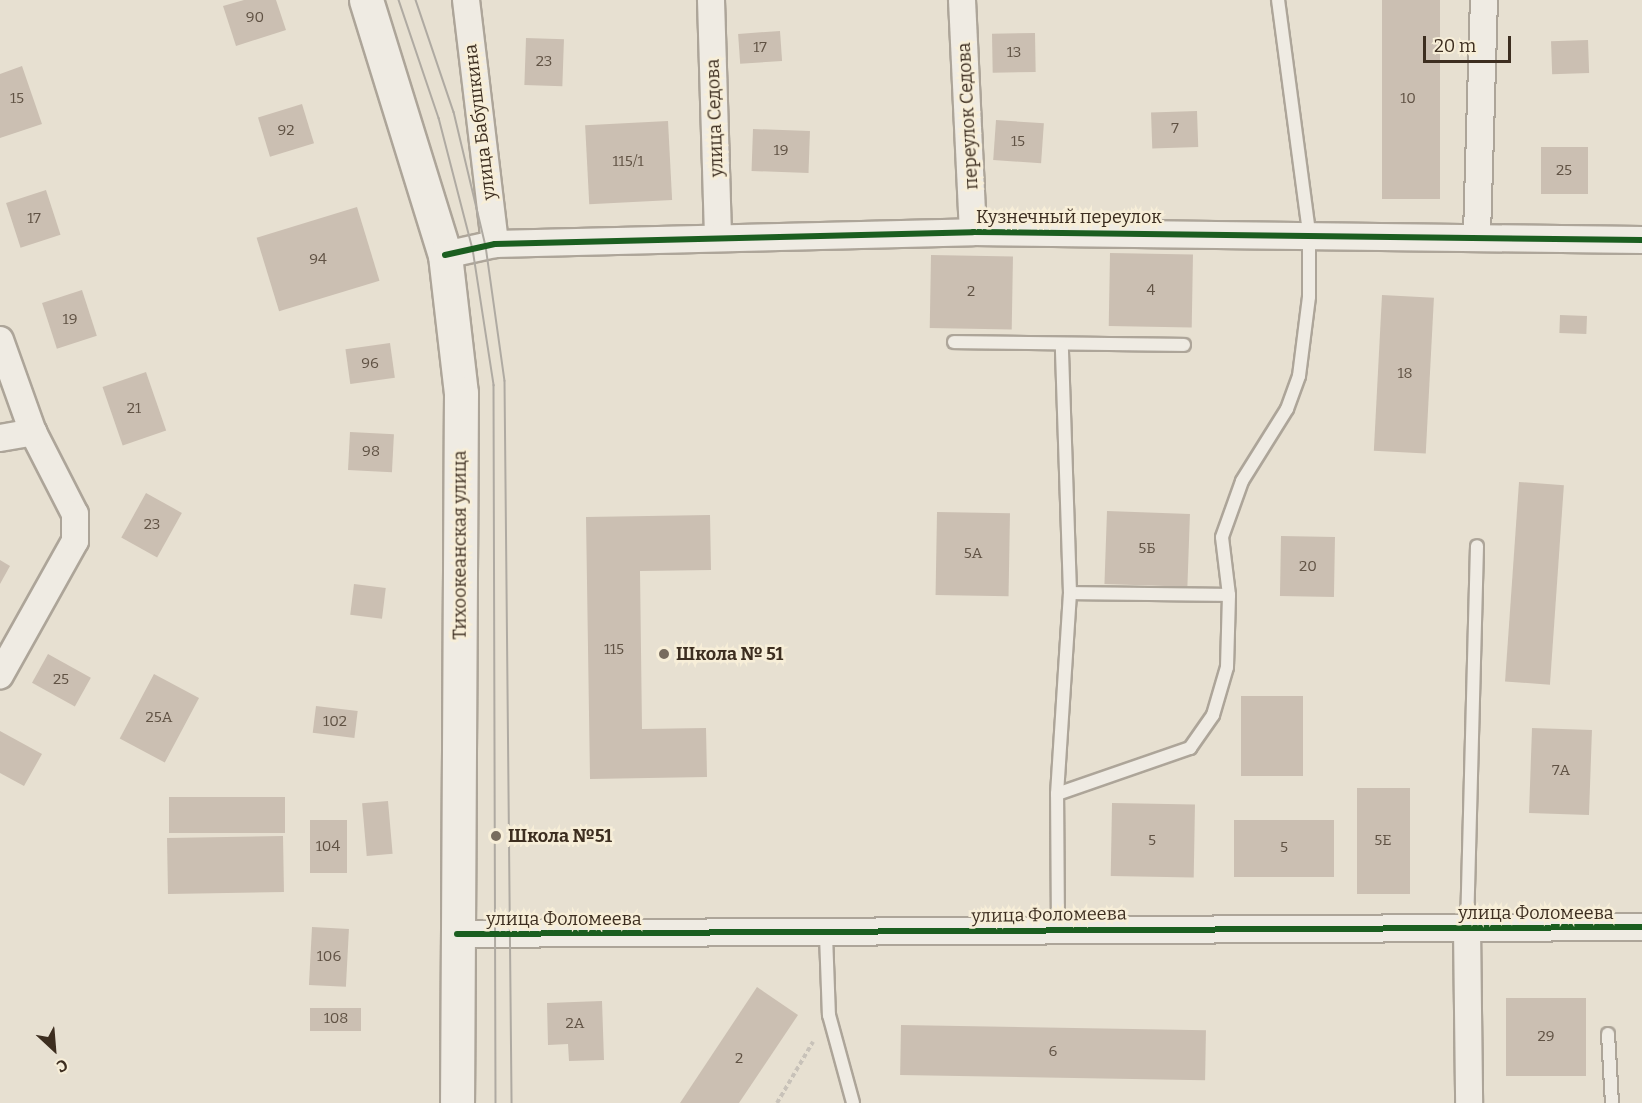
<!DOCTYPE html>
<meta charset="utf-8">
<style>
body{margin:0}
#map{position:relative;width:1642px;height:1103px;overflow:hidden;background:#e7e0d1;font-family:Bitter,serif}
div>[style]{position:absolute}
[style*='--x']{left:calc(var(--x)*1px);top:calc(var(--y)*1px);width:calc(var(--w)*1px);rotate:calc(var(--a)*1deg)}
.building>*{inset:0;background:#cbbfb2;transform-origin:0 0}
.path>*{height:4px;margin-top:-2px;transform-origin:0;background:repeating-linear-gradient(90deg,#c8c2b9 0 4.5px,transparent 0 7.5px)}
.roads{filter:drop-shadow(2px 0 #ada599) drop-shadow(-2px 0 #ada599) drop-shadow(0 2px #ada599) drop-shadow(0 -2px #ada599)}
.service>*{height:12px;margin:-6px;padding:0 6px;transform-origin:6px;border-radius:6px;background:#efebe3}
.minor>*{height:26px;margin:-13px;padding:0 13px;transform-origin:13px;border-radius:13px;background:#efebe3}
.secondary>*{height:33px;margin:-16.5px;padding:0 16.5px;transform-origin:16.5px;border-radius:16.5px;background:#efebe3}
.tram>*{height:1.5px;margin:-0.75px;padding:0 0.75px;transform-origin:0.75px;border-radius:0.75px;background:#afaaa2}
.cycleway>*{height:6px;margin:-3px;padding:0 3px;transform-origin:3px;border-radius:3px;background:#1b5e20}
.dots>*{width:16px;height:16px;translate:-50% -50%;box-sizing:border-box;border:3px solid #f7eed8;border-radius:50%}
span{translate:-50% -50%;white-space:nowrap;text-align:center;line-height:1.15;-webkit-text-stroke:5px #f7eed8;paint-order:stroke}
.number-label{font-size:15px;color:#605244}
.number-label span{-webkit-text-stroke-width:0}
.street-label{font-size:18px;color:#3d2e20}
.poi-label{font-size:18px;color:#3d2e20;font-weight:700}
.left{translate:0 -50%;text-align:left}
.north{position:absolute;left:24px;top:1019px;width:60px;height:60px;-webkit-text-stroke:4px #f7eed8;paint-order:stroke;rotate:154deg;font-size:16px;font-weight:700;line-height:24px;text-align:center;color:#3d2e20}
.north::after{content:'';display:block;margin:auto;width:21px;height:27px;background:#3d2e20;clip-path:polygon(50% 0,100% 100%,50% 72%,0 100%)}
.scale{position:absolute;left:1423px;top:36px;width:88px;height:27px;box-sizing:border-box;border:3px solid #3d2e20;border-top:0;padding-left:8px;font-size:18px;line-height:21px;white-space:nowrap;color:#3d2e20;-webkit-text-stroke:4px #f7eed8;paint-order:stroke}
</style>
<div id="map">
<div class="building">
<div style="clip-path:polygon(244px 0,276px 0,286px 30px,236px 46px,223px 6px)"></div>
<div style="left:1382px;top:0;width:58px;height:199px"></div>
<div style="left:780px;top:31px;width:30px;height:42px;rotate:86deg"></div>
<div style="left:1035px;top:33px;width:39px;height:43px;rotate:89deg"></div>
<div style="left:526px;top:38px;width:38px;height:47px;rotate:2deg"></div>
<div style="left:1588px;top:40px;width:33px;height:37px;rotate:88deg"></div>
<div style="clip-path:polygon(22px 66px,42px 124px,0 138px,0 74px)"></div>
<div style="left:302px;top:104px;width:41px;height:46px;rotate:73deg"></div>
<div style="left:1197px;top:111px;width:36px;height:46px;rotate:88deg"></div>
<div style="left:996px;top:120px;width:48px;height:40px;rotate:4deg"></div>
<div style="left:668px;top:121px;width:79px;height:83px;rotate:87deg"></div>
<div style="left:753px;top:129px;width:57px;height:42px;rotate:2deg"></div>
<div style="left:1541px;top:147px;width:47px;height:47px"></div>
<div style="left:46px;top:190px;width:47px;height:42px;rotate:72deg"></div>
<div style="left:357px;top:207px;width:77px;height:105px;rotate:73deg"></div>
<div style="left:1110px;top:253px;width:83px;height:73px;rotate:1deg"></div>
<div style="left:931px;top:255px;width:82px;height:73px;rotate:1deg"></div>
<div style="left:82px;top:290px;width:48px;height:42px;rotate:72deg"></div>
<div style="left:1382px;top:295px;width:52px;height:156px;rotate:3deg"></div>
<div style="left:1560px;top:315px;width:27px;height:18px;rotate:2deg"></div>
<div style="left:390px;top:343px;width:35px;height:45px;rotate:82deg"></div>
<div style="left:146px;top:372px;width:62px;height:46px;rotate:71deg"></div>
<div style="left:350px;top:432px;width:44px;height:38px;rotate:3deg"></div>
<div style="left:1519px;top:482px;width:45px;height:200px;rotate:4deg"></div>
<div style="left:146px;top:493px;width:41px;height:51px;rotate:29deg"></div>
<div style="left:1107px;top:511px;width:83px;height:73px;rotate:2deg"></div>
<div style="left:937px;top:512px;width:73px;height:83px;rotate:1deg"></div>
<div style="clip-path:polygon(710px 515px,711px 570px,640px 571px,642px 729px,706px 728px,707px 777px,590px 779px,586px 517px)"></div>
<div style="left:1281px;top:536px;width:54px;height:60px;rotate:1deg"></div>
<div style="clip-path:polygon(0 560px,10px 566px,0 584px)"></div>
<div style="left:354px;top:584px;width:32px;height:31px;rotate:7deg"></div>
<div style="left:48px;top:654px;width:49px;height:33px;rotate:29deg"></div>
<div style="left:154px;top:674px;width:51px;height:73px;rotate:28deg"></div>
<div style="left:1303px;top:696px;width:80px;height:62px;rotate:90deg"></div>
<div style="left:316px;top:706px;width:42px;height:27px;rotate:7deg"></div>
<div style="left:1532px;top:728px;width:60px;height:85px;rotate:2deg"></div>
<div style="clip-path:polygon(0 731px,42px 754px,24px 786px,0 773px)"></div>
<div style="left:1357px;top:788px;width:53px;height:106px"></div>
<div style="left:285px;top:797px;width:36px;height:116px;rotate:90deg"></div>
<div style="left:388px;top:801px;width:53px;height:26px;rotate:85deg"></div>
<div style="left:1112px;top:803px;width:83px;height:73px;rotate:1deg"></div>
<div style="left:310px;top:820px;width:37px;height:53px"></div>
<div style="left:1234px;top:820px;width:100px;height:57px"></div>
<div style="left:283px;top:836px;width:56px;height:116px;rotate:89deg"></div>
<div style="left:312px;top:927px;width:37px;height:58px;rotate:3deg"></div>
<div style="clip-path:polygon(757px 987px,798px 1015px,739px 1103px,680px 1103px)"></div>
<div style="left:1506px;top:998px;width:80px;height:78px"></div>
<div style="clip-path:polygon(602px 1001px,604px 1060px,569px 1061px,568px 1044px,548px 1045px,547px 1003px)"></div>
<div style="left:310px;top:1008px;width:51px;height:23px"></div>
<div style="left:901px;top:1025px;width:305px;height:50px;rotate:1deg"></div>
</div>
<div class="path">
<div style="--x:777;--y:1103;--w:71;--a:-59.5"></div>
</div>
<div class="roads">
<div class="service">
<div style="--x:954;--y:342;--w:230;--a:0.7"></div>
<div style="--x:1070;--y:593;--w:159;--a:0.7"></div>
<div style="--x:1057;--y:794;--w:141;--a:-19.1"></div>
<div style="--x:1190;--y:748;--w:40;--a:-55.1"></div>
<div style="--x:1213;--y:715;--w:50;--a:-73.7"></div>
<div style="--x:1227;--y:667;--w:72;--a:-88.4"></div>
<div style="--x:1229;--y:595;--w:58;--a:-96.9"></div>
<div style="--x:1222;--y:537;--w:59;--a:-70.3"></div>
<div style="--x:1242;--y:481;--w:85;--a:-58"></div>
<div style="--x:1287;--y:409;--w:35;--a:-70"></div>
<div style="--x:1299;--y:376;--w:80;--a:-82.8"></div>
<div style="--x:1309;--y:297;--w:65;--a:-90"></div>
<div style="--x:1309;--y:232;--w:234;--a:-97.6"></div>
<div style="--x:1467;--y:928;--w:382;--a:-88.5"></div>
<div style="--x:1058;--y:930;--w:136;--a:-90.4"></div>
<div style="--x:1057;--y:794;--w:201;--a:-86.3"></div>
<div style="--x:1070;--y:593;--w:246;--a:-91.9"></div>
<div style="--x:826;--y:935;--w:80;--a:87.9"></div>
<div style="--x:829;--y:1015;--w:91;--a:74.7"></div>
<div style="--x:1608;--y:1034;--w:69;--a:86.7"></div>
</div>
<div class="minor">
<div style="--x:466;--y:0;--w:246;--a:83.2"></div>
<div style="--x:711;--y:0;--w:237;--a:88.3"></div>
<div style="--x:962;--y:0;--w:232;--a:87.3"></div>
<div style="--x:1477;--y:234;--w:234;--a:-88.3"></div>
<div style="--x:445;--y:255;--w:51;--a:-12.4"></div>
<div style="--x:495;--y:244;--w:478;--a:-1.4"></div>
<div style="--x:973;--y:232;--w:669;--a:0.69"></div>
<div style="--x:0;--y:340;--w:98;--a:70.3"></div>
<div style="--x:33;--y:432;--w:92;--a:62.9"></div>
<div style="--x:75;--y:514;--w:27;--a:90"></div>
<div style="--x:75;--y:541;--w:154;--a:119.2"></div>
<div style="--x:0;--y:438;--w:34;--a:-10"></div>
<div style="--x:1467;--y:928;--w:175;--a:89.3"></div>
<div style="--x:457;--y:934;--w:1185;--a:-0.34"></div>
</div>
<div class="secondary">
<div style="--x:366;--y:0;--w:267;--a:72.8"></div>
<div style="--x:445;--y:255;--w:139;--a:83.4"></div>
<div style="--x:461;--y:393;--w:710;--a:90.32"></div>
</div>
</div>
<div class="tram">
<div style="--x:399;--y:0;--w:125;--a:71.3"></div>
<div style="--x:439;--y:118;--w:135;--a:75.5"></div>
<div style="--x:473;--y:249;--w:138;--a:81.2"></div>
<div style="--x:494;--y:385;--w:718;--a:89.84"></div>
<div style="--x:416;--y:0;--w:118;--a:71.3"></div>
<div style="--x:454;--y:112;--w:138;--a:76.6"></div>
<div style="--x:486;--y:246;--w:136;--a:82"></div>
<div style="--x:505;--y:381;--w:722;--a:89.44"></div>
</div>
<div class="cycleway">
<div style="--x:445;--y:255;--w:51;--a:-12.4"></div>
<div style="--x:495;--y:244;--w:478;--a:-1.4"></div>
<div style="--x:973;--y:232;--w:669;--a:0.69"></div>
<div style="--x:457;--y:934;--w:1185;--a:-0.34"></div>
</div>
<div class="dots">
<div style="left:664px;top:654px;background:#786c5e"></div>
<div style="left:496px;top:836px;background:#786c5e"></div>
</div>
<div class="number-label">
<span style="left:255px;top:18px">90</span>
<span style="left:760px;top:48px">17</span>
<span style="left:1014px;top:53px">13</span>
<span style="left:544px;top:62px">23</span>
<span style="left:17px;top:99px">15</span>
<span style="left:1408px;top:99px">10</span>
<span style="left:1175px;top:129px">7</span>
<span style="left:286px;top:131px">92</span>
<span style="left:1018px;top:142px">15</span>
<span style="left:781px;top:151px">19</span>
<span style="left:628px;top:162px">115/1</span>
<span style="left:1564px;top:171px">25</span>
<span style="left:34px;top:219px">17</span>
<span style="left:318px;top:260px">94</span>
<span style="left:1151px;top:291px">4</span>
<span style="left:971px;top:292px">2</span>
<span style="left:70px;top:320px">19</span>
<span style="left:370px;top:364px">96</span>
<span style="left:1405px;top:374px">18</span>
<span style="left:134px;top:409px">21</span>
<span style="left:371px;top:452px">98</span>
<span style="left:152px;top:525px">23</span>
<span style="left:1147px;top:549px">5Б</span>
<span style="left:973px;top:554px">5А</span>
<span style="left:1308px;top:567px">20</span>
<span style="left:614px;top:650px">115</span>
<span style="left:61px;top:680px">25</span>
<span style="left:159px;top:718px">25А</span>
<span style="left:335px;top:722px">102</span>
<span style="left:1561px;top:771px">7А</span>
<span style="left:1152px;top:841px">5</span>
<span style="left:1383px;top:841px">5Е</span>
<span style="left:328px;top:847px">104</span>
<span style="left:1284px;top:848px">5</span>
<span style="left:329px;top:957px">106</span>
<span style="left:336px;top:1019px">108</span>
<span style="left:575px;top:1024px">2А</span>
<span style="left:1546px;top:1037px">29</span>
<span style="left:1053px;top:1052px">6</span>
<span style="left:739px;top:1059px">2</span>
</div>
<div class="street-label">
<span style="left:968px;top:116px;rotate:-93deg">переулок Седова</span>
<span style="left:715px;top:118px;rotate:-92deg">улица Седова</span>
<span style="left:480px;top:122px;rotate:-97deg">улица Бабушкина</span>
<span style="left:1069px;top:217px">Кузнечный переулок</span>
<span style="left:460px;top:545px;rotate:-90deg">Тихоокеанская улица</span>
<span style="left:1536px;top:913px">улица Фоломеева</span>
<span style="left:1049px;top:915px;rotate:-1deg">улица Фоломеева</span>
<span style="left:564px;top:919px">улица Фоломеева</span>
</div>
<div class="poi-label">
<span class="left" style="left:676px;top:654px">Школа № 51</span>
<span class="left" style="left:508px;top:836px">Школа №51</span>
</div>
<div class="north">С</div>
<div class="scale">20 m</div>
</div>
